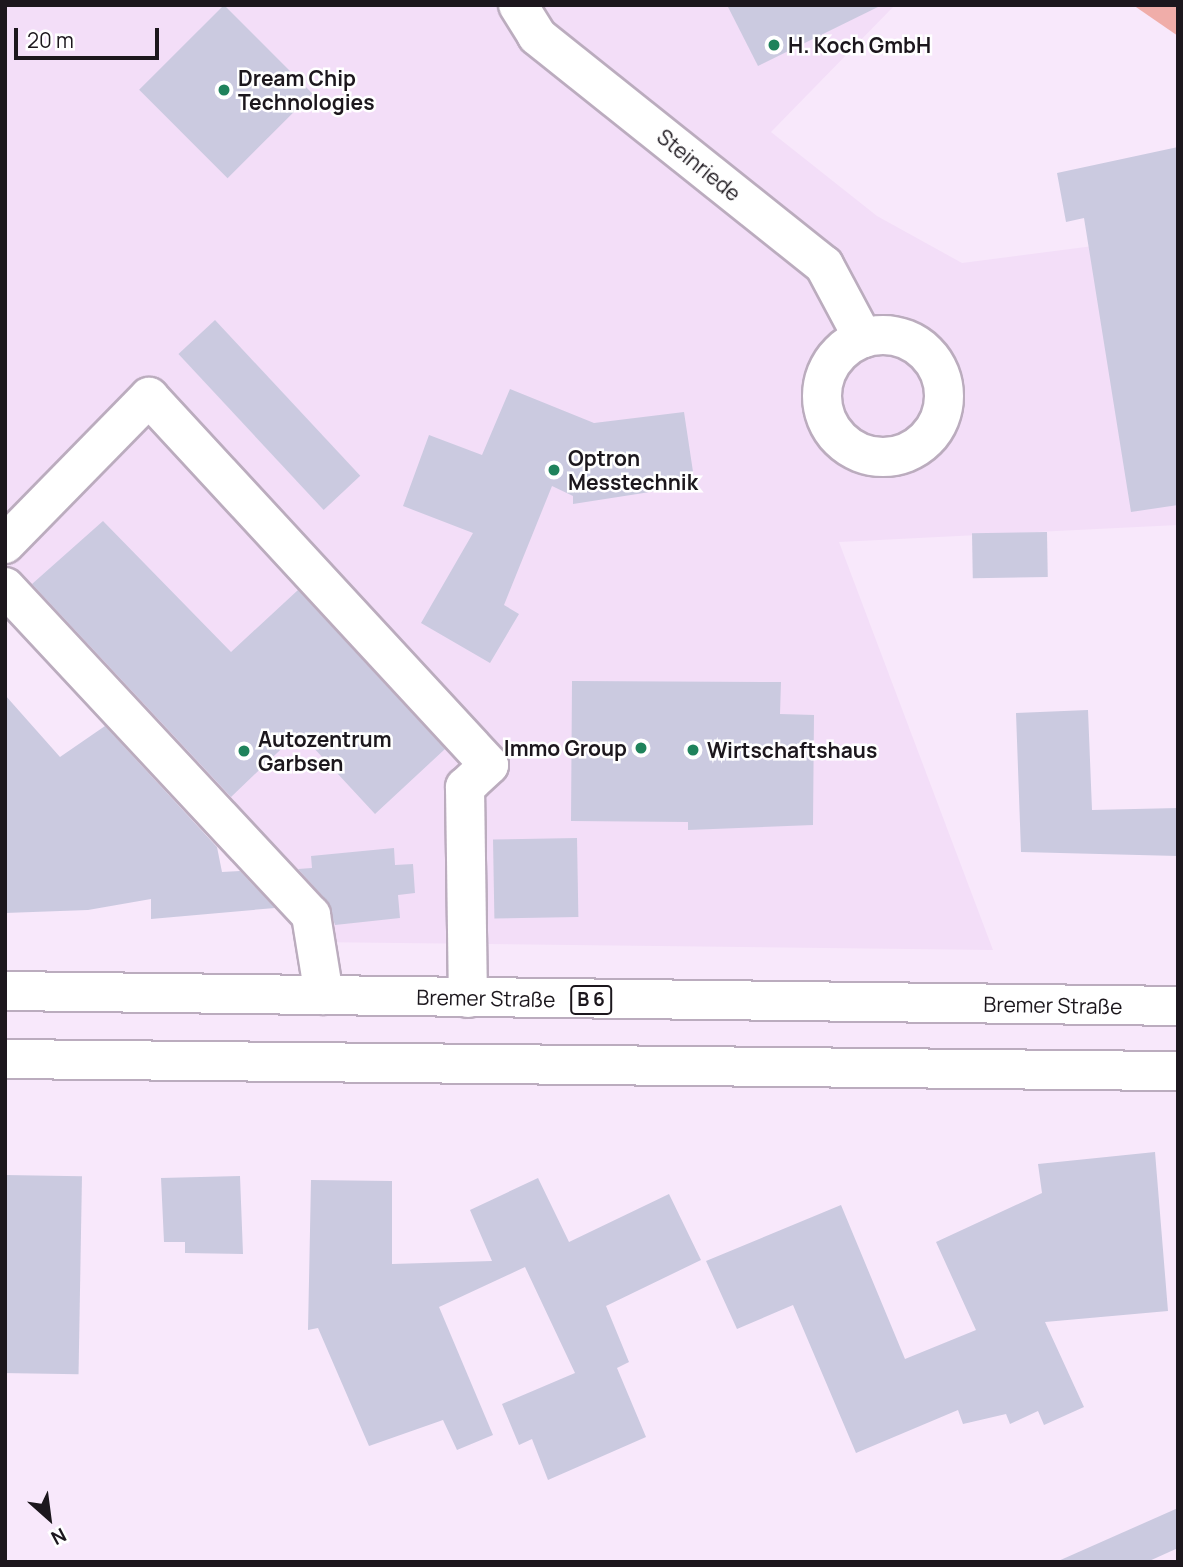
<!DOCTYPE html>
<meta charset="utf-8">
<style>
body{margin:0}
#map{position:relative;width:1183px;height:1567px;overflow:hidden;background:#f8e8fb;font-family:Manrope,sans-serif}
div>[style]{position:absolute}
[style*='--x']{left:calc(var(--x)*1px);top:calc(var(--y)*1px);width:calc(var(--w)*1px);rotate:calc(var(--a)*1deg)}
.built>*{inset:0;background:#f3def8}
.green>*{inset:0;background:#f0ada9}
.building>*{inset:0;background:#cbcae0;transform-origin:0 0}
.roads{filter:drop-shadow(2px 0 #bbacbe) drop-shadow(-2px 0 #bbacbe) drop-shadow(0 2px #bbacbe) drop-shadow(0 -2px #bbacbe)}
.minor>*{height:38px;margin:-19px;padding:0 19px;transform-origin:19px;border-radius:19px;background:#fff}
.minor>.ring{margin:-19px;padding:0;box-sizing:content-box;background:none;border:38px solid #fff;border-radius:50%}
.major>*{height:38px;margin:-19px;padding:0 19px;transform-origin:19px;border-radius:19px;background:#fff}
.dots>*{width:19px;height:19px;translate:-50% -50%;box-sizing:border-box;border:4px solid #fff;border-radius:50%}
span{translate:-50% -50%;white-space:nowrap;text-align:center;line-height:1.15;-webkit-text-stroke:5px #fff;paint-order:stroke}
.shield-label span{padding:2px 5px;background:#fff;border:2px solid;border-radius:5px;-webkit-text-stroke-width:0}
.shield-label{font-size:19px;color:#1c171d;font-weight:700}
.poi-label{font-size:21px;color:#1c171d;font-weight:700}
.left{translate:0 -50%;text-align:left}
.right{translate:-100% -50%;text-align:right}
.street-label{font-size:21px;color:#1c171d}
.frame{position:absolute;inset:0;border:7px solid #1c171d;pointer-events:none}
.north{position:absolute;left:14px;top:1483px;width:70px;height:70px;-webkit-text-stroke:5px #fff;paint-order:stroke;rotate:152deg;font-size:19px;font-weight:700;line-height:28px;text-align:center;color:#1c171d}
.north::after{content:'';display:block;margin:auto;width:24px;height:32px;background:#1c171d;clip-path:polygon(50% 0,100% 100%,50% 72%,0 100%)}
.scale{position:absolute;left:14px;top:28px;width:145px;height:32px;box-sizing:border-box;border:4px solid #1c171d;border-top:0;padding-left:9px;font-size:21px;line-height:24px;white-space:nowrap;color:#1c171d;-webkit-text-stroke:5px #fff;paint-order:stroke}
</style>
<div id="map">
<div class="built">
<div style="clip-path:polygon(5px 5px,895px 5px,771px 132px,877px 216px,962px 263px,1178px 235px,1178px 525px,839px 542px,993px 950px,310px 942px,5px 607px)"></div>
</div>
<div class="green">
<div style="clip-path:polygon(1133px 5px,1178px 5px,1178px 36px)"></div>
</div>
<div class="building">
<div style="left:224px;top:5px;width:125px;height:120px;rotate:45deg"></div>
<div style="clip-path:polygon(727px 5px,882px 5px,758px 66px)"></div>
<div style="clip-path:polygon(1178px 147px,1178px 505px,1131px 512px,1084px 218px,1066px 222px,1057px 173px)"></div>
<div style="left:215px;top:320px;width:213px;height:50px;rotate:47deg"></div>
<div style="clip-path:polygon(510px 389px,594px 423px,684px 412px,695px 485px,573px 504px,573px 496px,552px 486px,504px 605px,519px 614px,490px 663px,421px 623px,473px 533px,403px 506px,429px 435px,482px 455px)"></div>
<div style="clip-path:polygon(103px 521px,231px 652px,298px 590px,445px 749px,375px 814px,299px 732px,231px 797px,32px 584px)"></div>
<div style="left:1047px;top:532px;width:45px;height:75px;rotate:89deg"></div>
<div style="clip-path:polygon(572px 681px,781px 682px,780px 714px,814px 715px,813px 825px,688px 830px,688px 822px,571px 821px)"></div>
<div style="clip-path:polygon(5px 695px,60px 757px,105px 726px,217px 847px,222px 872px,240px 871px,275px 908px,151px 919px,151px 899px,88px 910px,5px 913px)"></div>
<div style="clip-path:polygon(1088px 710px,1092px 810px,1178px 808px,1178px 856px,1021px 852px,1016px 713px)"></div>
<div style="left:577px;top:838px;width:79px;height:84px;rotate:89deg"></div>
<div style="clip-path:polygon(394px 848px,395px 865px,413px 864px,415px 893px,398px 895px,400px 918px,335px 925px,327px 901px,298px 869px,312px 868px,311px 856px)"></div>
<div style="clip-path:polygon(1155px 1152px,1168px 1311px,1045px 1322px,1084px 1407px,1044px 1425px,1038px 1411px,1010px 1424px,1006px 1414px,963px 1424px,958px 1410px,856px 1453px,793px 1305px,737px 1329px,706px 1261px,841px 1205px,905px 1359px,976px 1330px,936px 1242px,1042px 1193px,1038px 1164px)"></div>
<div style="left:5px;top:1175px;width:77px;height:198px;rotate:1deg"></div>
<div style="clip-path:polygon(240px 1176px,243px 1254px,185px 1253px,185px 1242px,164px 1242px,161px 1178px)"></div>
<div style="clip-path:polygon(538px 1178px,569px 1242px,669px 1194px,701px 1260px,606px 1306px,629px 1362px,617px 1368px,646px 1437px,548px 1480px,532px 1439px,519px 1445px,502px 1404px,575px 1373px,525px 1267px,439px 1307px,493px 1435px,457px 1450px,443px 1420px,369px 1446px,318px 1328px,308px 1330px,311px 1180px,392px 1181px,392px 1264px,492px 1261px,470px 1210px)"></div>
<div style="clip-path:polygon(1178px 1508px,1178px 1548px,1147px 1562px,1056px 1562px)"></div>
</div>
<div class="roads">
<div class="minor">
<div style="--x:518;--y:5;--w:36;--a:58"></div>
<div style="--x:537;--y:36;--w:367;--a:38.6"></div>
<div style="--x:824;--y:265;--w:83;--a:61.9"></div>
<div class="ring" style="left:822px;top:335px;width:84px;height:84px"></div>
<div style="--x:5;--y:544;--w:206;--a:-45.6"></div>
<div style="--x:149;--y:397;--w:501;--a:47.26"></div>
<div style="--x:489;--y:765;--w:33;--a:137"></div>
<div style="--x:465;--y:787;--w:211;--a:89.2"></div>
<div style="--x:5;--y:587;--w:449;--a:47"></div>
<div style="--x:311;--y:915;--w:81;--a:80.8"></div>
</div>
<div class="major">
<div style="--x:5;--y:991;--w:1173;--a:0.73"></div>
<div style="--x:5;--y:1059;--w:1173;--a:0.59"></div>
</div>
</div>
<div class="dots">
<div style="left:774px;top:45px;background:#1f825b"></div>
<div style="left:224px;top:90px;background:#1f825b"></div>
<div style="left:554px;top:470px;background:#1f825b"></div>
<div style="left:641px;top:748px;background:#1f825b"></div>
<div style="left:693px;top:750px;background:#1f825b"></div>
<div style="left:244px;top:751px;background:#1f825b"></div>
</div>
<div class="shield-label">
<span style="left:591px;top:1000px">B 6</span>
</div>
<div class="poi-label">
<span class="left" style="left:788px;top:45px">H. Koch GmbH</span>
<span class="left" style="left:238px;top:90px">Dream Chip<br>Technologies</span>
<span class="left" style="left:568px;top:470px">Optron<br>Messtechnik</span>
<span class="left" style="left:258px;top:751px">Autozentrum<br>Garbsen</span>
<span class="right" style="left:627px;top:748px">Immo Group</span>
<span class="left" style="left:707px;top:750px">Wirtschaftshaus</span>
</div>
<div class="street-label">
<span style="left:699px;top:165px;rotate:39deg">Steinriede</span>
<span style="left:486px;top:998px;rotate:1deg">Bremer Straße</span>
<span style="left:1053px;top:1005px;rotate:1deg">Bremer Straße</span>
</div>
<div class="frame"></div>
<div class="north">N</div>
<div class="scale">20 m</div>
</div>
